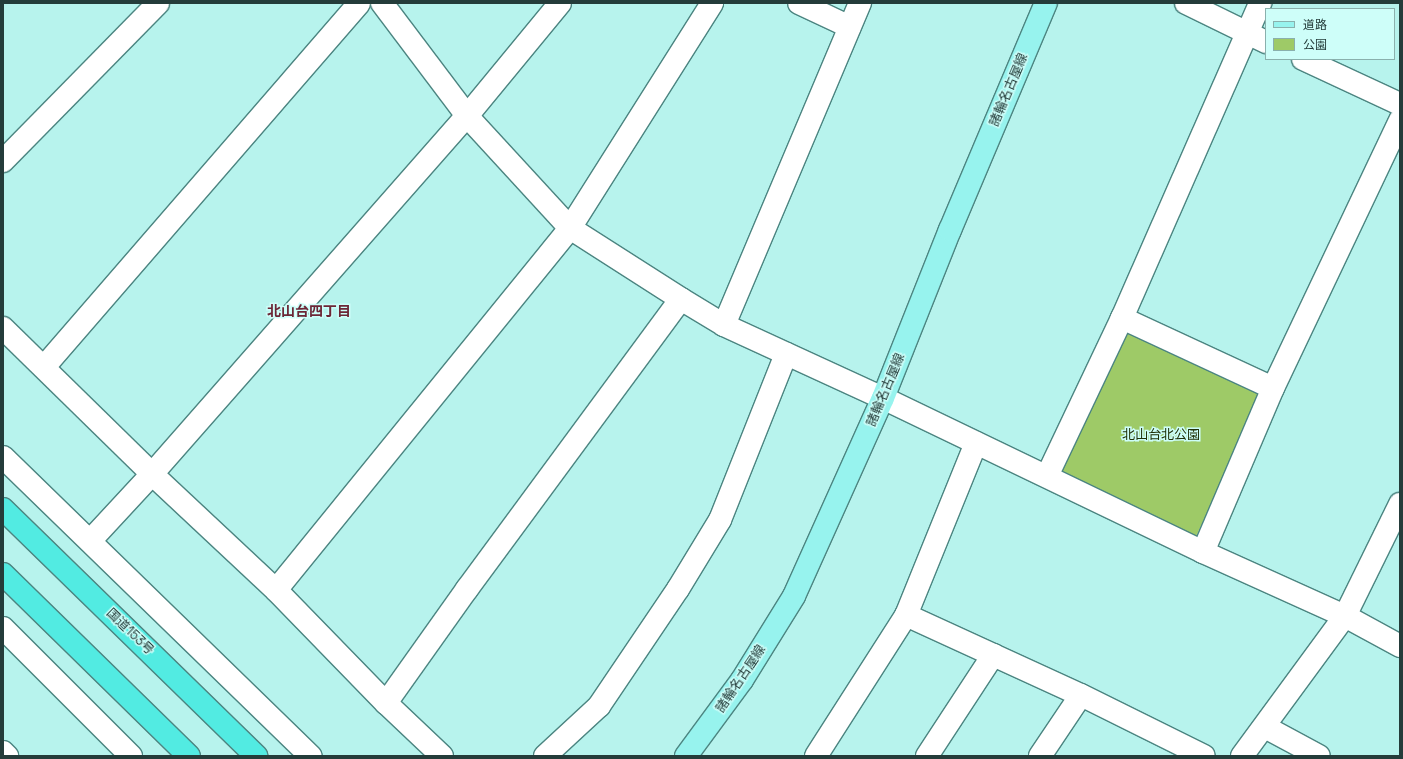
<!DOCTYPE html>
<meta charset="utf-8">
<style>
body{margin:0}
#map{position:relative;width:1403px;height:759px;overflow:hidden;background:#b7f3ed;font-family:"Space Grotesk","Noto Sans JP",sans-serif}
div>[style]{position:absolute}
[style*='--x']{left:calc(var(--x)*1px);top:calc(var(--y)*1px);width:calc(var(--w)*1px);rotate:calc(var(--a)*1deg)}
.green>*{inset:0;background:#9eca67;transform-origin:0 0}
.roads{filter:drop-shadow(1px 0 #4c8581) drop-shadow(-1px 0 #4c8581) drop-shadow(0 1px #4c8581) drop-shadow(0 -1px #4c8581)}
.minor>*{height:22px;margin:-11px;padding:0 11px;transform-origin:11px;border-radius:11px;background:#fff}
.major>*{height:22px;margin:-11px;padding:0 11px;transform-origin:11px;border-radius:11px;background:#97f3ee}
.highway>*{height:22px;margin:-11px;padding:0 11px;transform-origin:11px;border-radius:11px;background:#52ebe2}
span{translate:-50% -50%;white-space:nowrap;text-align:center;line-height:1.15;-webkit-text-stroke:3px #cefef9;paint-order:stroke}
.street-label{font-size:13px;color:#243c3a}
.park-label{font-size:13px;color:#203107}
.neighbourhood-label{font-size:14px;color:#6c2636;font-weight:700}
.frame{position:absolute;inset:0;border:4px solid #243c3a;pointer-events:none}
.legend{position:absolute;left:1265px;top:8px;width:130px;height:52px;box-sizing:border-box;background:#cefef9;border:1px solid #8ab0ad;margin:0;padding:5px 7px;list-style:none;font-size:12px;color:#243c3a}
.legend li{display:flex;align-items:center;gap:8px;height:20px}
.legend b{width:20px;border:1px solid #8ab0ad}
</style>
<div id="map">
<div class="green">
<div style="left:1123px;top:331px;width:153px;height:155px;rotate:25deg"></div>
</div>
<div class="roads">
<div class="minor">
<div style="--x:382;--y:3;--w:141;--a:53"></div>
<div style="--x:467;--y:116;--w:152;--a:47.4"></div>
<div style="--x:570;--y:228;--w:132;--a:32.6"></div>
<div style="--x:681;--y:299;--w:50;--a:31.2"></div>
<div style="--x:724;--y:325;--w:175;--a:24.7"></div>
<div style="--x:883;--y:398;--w:355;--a:25.7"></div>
<div style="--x:1203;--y:552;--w:156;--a:24.3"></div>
<div style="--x:1345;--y:616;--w:63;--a:28.6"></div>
<div style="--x:799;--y:3;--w:56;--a:25.2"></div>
<div style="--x:1186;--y:3;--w:89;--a:26"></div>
<div style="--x:1303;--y:59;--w:107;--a:24.9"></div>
<div style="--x:3;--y:161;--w:221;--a:-45.5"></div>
<div style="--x:1122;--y:318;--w:166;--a:24.9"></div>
<div style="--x:724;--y:325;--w:350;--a:-67.1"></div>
<div style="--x:3;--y:328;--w:209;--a:44.4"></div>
<div style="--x:152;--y:474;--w:170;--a:43.1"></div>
<div style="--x:276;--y:590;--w:158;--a:45.8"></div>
<div style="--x:386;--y:703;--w:77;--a:43.4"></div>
<div style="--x:44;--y:367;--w:481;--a:-49.1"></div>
<div style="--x:976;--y:443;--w:186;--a:112.1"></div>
<div style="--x:906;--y:615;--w:192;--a:24.6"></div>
<div style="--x:1081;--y:695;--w:137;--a:26.4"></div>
<div style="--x:3;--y:457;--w:429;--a:44.2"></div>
<div style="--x:1047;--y:476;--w:175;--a:-64.6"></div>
<div style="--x:1122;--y:318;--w:344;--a:-66.3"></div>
<div style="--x:90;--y:541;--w:91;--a:-47.2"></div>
<div style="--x:152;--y:474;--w:477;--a:-48.7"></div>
<div style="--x:467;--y:116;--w:146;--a:-50.5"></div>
<div style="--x:1203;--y:552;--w:178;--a:-66.9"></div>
<div style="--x:1273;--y:388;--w:297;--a:-64.6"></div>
<div style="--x:276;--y:590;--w:466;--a:-50.9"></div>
<div style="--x:570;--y:228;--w:266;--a:-57.7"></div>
<div style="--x:3;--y:628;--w:181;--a:45"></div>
<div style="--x:386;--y:703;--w:140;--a:-54.6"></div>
<div style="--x:467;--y:589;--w:360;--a:-53.6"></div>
<div style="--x:1265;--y:727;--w:61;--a:28.2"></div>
<div style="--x:3;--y:752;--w:6;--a:45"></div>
<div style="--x:545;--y:756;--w:74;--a:-42.8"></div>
<div style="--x:599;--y:706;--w:141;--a:-56"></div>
<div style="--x:678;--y:589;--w:81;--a:-58.7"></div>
<div style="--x:720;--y:520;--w:179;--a:-68.3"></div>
<div style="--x:816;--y:756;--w:167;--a:-57.4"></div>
<div style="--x:927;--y:756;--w:121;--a:-56.8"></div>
<div style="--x:1040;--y:756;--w:73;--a:-56.1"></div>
<div style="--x:1242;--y:756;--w:174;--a:-53.7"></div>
<div style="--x:1345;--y:616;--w:125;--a:-63.8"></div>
</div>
<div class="major">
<div style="--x:686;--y:756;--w:94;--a:-53.6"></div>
<div style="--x:742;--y:680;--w:99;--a:-58.2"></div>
<div style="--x:794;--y:596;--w:217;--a:-65.8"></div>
<div style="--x:883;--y:398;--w:181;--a:-68.3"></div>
<div style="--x:950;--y:230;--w:246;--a:-67.1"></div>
</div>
<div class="highway">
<div style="--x:3;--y:509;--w:354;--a:44.3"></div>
<div style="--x:3;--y:574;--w:260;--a:44.4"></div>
</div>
</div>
<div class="street-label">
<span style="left:1009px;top:90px;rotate:-67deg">諸輪名古屋線</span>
<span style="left:886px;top:390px;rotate:-67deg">諸輪名古屋線</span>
<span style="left:130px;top:632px;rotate:44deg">国道153号</span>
<span style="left:741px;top:679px;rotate:-56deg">諸輪名古屋線</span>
</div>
<div class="park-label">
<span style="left:1161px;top:435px">北山台北公園</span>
</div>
<div class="neighbourhood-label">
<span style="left:309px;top:311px">北山台四丁目</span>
</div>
<div class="frame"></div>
<ul class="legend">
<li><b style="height:5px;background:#97f3ee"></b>道路</li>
<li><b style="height:11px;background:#9eca67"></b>公園</li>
</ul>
</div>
